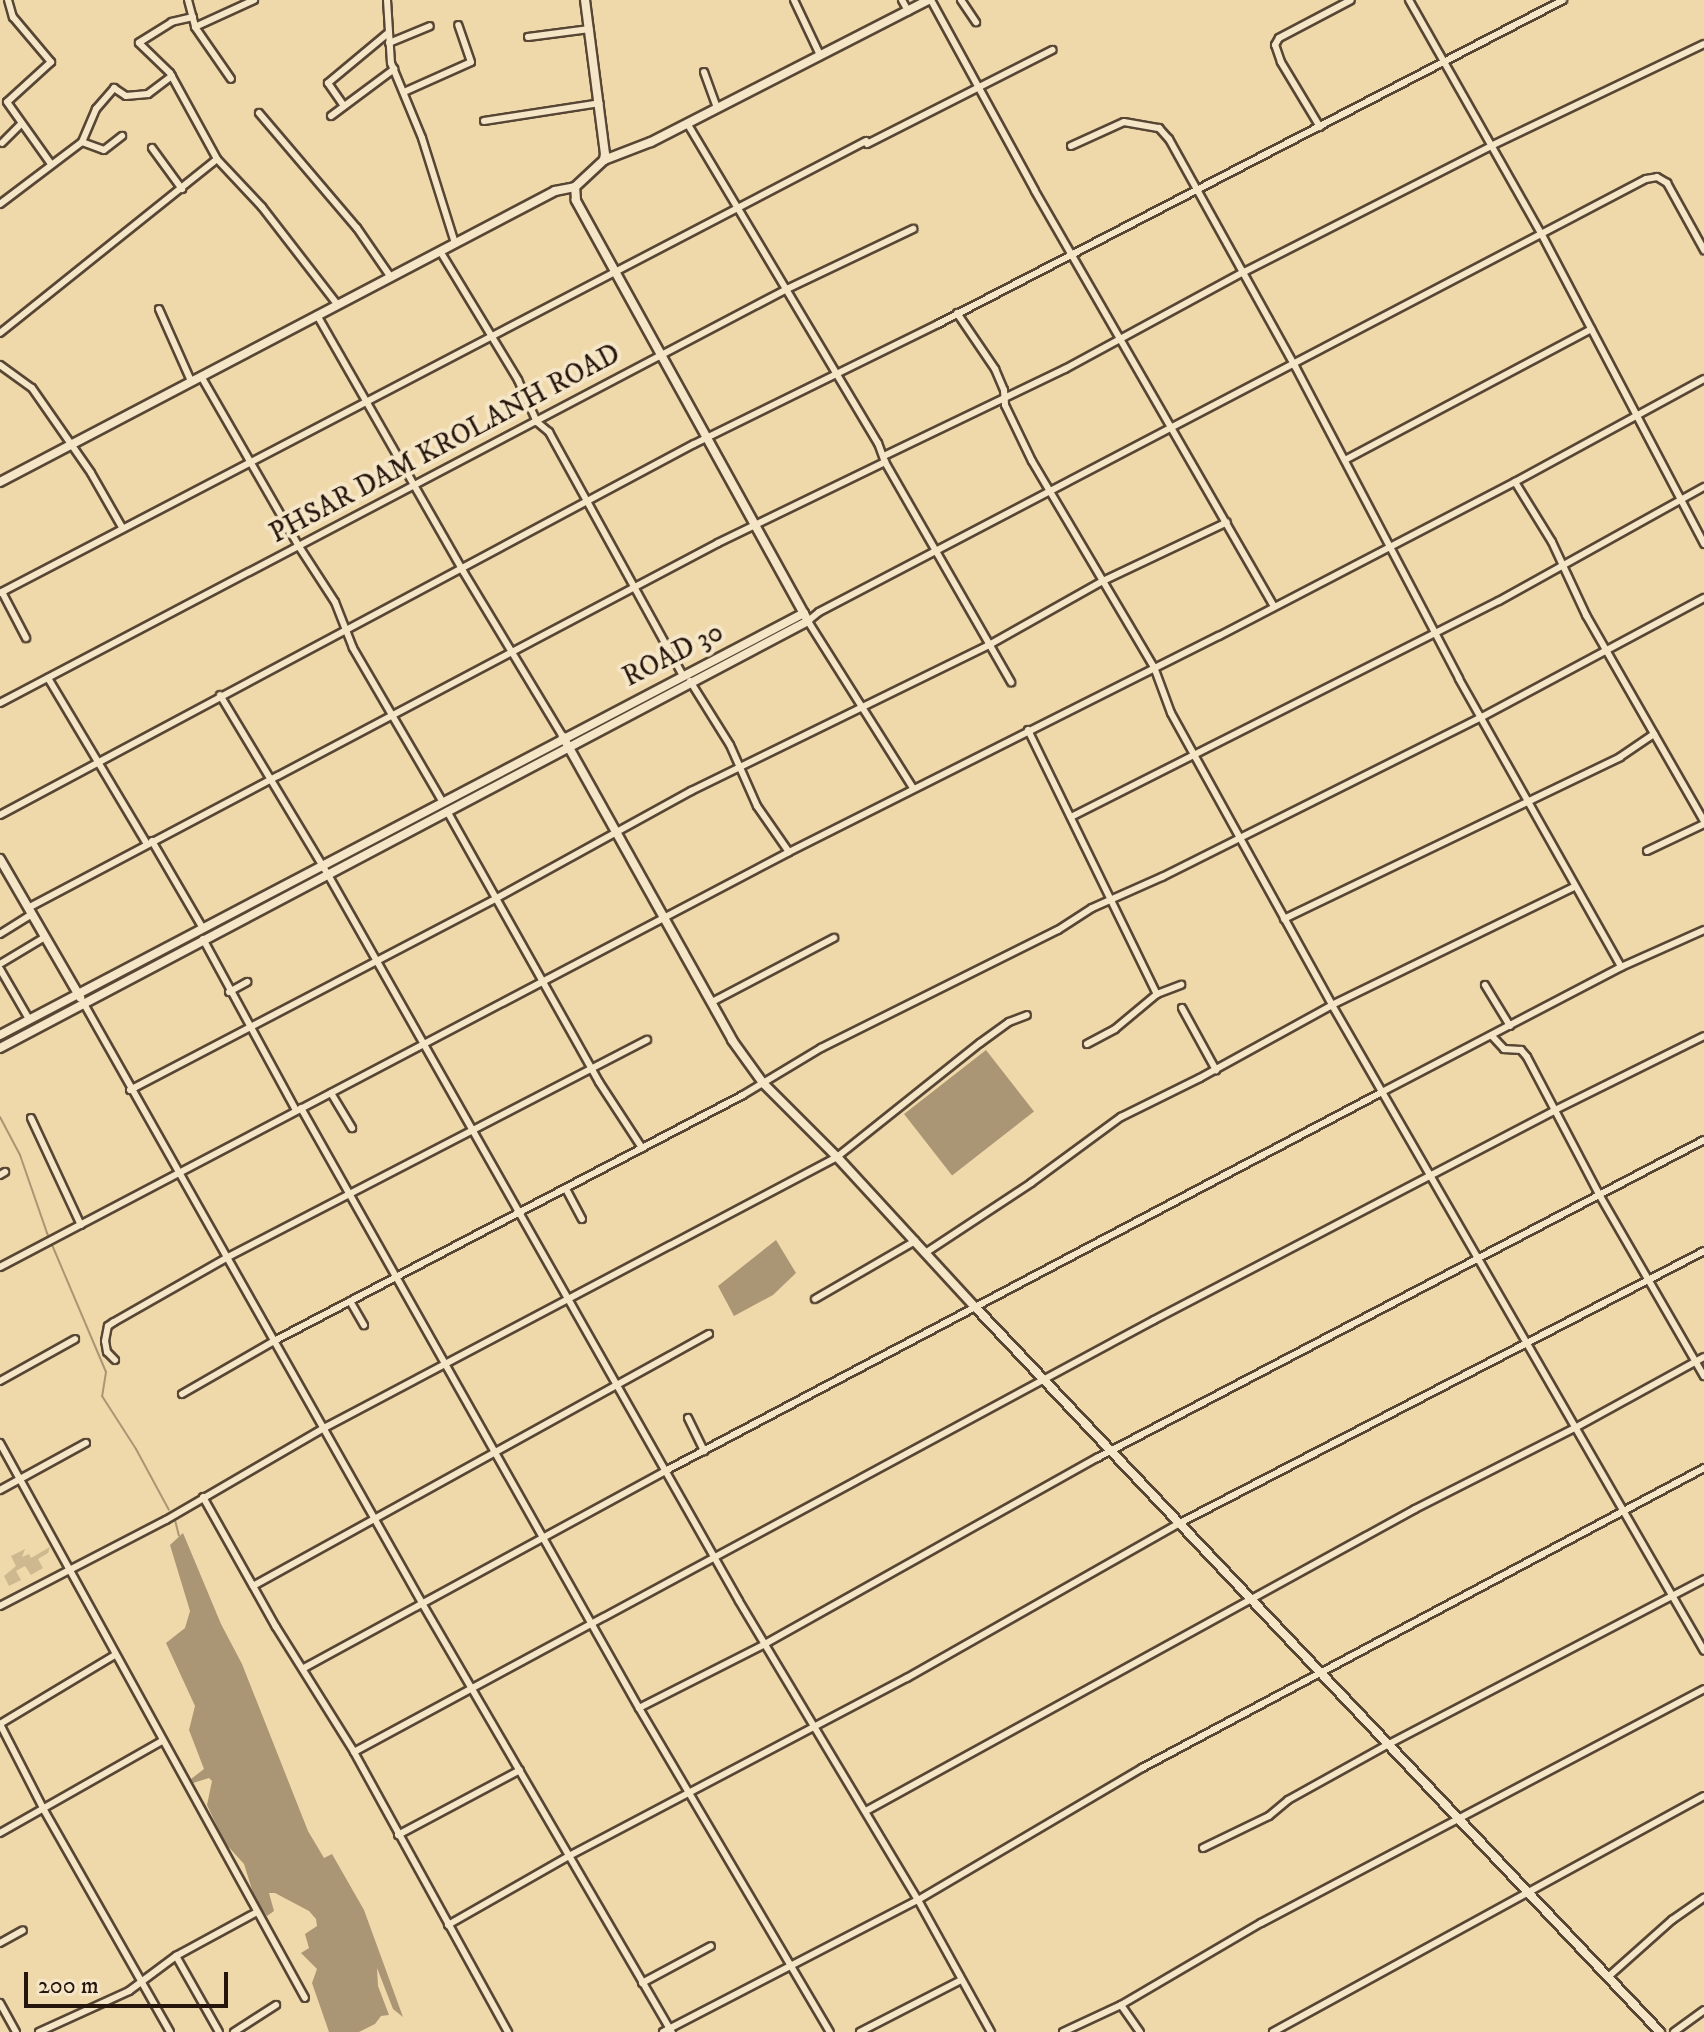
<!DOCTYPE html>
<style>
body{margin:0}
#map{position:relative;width:1704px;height:2032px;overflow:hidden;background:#efd9aa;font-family:"IM FELL DW Pica",serif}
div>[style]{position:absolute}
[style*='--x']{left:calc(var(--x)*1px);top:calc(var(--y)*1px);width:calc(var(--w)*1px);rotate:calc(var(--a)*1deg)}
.green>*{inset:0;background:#cdb88f}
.water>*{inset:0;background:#aa9674;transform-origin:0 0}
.stream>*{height:2px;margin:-1px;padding:0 1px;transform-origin:1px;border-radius:1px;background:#aa9674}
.roads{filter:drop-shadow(2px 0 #584634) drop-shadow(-2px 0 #584634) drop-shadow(0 2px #584634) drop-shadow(0 -2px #584634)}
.street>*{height:6px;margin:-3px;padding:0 3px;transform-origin:3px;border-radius:3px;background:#f5e6c8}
.secondary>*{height:8px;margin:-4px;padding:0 4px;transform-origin:4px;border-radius:4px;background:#f5e6c8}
span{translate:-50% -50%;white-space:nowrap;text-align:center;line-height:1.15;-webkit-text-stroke:8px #f5e6c8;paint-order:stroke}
.street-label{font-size:28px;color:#25150c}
.scale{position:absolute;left:24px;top:1972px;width:204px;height:36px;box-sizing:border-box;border:4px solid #25150c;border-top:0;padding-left:10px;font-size:24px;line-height:28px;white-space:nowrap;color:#25150c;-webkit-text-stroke:6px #f5e6c8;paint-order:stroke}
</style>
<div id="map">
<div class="green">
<div style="clip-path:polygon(50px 1547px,48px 1553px,38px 1559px,43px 1568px,31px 1575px,25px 1566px,16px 1571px,21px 1580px,9px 1586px,4px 1576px,16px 1566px,11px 1556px,25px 1549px,22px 1557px,29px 1554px,31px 1558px)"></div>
</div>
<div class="water">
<div style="left:986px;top:1050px;width:78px;height:104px;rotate:52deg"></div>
<div style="clip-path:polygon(776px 1240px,796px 1273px,773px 1295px,734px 1316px,718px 1286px)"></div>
<div style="clip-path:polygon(183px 1533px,221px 1624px,242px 1664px,308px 1831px,324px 1858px,332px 1854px,364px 1910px,403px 2017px,393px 2009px,377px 1968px,378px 1986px,389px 2015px,381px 2016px,375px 2024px,359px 2032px,329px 2032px,312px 1983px,317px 1969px,301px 1953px,309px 1948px,305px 1934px,317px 1926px,316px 1919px,309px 1911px,275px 1893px,269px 1893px,274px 1911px,267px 1916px,255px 1899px,244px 1864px,225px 1843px,207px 1805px,212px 1781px,209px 1778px,193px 1783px,191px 1779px,204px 1769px,189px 1730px,195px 1706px,166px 1643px,185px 1628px,190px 1611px,170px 1545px)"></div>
</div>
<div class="stream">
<div style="--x:0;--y:1117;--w:43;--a:62.2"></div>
<div style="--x:20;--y:1155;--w:83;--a:70.9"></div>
<div style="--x:47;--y:1233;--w:151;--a:67"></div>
<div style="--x:106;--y:1372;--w:24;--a:99"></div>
<div style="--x:102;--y:1396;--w:63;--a:57.3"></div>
<div style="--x:136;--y:1449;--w:69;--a:61.6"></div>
<div style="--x:175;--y:1520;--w:16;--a:76"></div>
</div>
<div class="roads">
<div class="street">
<div style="--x:8;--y:0;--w:18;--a:74"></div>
<div style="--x:13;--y:17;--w:59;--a:49.8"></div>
<div style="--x:51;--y:62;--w:59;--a:137.7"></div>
<div style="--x:7;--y:102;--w:76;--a:54.6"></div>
<div style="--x:188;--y:0;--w:28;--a:75"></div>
<div style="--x:195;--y:27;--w:63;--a:55.3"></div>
<div style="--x:387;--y:0;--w:63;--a:86.4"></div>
<div style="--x:391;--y:63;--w:81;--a:67.5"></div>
<div style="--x:422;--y:138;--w:110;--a:72.6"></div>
<div style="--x:794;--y:0;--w:61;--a:64.7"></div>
<div style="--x:902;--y:0;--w:13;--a:61"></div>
<div style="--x:931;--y:0;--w:217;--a:61.4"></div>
<div style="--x:1035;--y:191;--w:479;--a:60.1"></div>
<div style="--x:961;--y:0;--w:27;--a:56"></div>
<div style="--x:1409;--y:0;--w:270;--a:60.5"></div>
<div style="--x:1542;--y:235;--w:349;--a:62.3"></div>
<div style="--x:193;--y:17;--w:22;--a:167"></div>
<div style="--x:172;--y:22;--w:39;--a:148"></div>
<div style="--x:139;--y:43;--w:43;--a:44.1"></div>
<div style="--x:170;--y:73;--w:98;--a:61.3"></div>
<div style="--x:217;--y:159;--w:66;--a:46.8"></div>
<div style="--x:262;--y:207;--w:123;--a:52.3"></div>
<div style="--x:195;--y:27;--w:65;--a:-24.6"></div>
<div style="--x:528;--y:37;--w:62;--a:-7.5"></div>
<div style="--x:389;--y:43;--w:44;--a:-22.5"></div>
<div style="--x:704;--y:72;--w:38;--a:70"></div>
<div style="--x:404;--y:92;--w:73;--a:-24.1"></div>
<div style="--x:471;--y:62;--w:39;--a:-109"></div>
<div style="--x:344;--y:106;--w:28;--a:-125"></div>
<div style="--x:328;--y:83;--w:78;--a:-39.8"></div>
<div style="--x:259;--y:113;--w:151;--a:49.6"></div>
<div style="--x:357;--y:228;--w:58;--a:55.5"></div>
<div style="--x:331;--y:116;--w:79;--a:-36.7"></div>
<div style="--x:484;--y:121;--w:117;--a:-8.8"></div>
<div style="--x:687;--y:123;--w:373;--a:59.2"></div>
<div style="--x:878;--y:443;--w:20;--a:70"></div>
<div style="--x:885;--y:462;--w:254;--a:60.2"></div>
<div style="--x:1320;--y:127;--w:76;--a:-121"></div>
<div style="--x:1281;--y:62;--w:18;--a:-109"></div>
<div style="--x:1275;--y:45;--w:8;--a:-60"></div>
<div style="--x:1279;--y:38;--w:81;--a:-27.8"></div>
<div style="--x:82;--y:142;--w:23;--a:20"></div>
<div style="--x:104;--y:150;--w:23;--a:-38"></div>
<div style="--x:2;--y:143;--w:27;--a:-45"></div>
<div style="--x:867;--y:144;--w:208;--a:-26.9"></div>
<div style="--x:1071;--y:146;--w:58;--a:-24.4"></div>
<div style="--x:1124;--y:122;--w:36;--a:10"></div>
<div style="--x:1159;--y:128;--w:15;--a:48"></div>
<div style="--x:1169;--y:139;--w:260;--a:61"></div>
<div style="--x:1295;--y:366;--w:353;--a:62.3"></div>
<div style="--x:1459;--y:679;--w:330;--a:60.6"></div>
<div style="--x:152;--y:148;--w:51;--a:53.8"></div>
<div style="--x:0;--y:204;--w:103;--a:-37.1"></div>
<div style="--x:82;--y:142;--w:36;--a:-67"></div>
<div style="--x:96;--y:109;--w:28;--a:-49"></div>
<div style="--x:114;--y:88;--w:14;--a:34"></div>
<div style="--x:126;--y:96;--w:22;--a:-5"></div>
<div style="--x:148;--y:94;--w:30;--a:-37"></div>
<div style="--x:440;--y:251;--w:151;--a:58.8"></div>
<div style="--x:518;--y:380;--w:46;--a:65.7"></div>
<div style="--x:537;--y:422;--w:16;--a:40"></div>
<div style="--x:549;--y:432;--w:276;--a:61.2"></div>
<div style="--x:159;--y:309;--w:79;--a:66"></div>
<div style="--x:957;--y:313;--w:68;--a:55.8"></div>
<div style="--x:995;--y:369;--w:23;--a:67"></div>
<div style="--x:1004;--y:390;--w:15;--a:86"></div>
<div style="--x:1005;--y:405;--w:62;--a:64.3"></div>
<div style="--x:1032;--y:461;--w:239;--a:59.4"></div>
<div style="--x:1154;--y:667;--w:49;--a:69.7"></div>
<div style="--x:1171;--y:713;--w:333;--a:61.1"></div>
<div style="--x:1332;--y:1005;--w:745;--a:60.06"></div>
<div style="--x:317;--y:315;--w:295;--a:60.3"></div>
<div style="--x:463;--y:571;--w:194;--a:58.9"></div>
<div style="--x:0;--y:333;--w:278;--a:-38.7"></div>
<div style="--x:0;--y:365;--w:39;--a:36"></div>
<div style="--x:32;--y:388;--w:103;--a:55.2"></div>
<div style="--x:91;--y:473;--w:64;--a:60.3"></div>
<div style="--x:201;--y:376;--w:195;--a:60.1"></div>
<div style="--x:298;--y:545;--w:68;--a:57"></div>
<div style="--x:335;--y:602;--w:49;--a:68.6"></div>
<div style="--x:353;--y:648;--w:177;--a:59.8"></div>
<div style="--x:884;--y:456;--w:201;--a:-25.7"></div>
<div style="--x:1065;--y:369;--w:204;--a:-28.5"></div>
<div style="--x:1244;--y:272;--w:277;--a:-27"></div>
<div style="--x:1491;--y:146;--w:236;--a:-25.6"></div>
<div style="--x:1345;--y:460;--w:279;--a:-28"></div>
<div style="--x:1515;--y:482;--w:70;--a:58.3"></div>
<div style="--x:1552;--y:542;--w:81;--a:65"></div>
<div style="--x:1586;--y:615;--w:237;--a:60.2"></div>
<div style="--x:2;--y:592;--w:52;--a:62.4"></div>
<div style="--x:0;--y:593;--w:977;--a:-27.56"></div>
<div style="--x:48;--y:678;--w:193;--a:59.2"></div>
<div style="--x:690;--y:681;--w:75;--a:58"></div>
<div style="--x:730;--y:745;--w:67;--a:66.1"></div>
<div style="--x:757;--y:806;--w:56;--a:55.2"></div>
<div style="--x:220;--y:695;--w:208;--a:59"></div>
<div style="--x:327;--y:873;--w:836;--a:60.49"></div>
<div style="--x:739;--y:1601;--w:348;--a:59.1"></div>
<div style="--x:918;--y:1900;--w:151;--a:61.1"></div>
<div style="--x:0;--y:703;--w:889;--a:-27.75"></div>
<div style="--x:787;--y:289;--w:140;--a:-25.5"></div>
<div style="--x:1028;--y:730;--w:294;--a:64"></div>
<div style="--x:913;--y:788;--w:197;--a:-122.2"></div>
<div style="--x:808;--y:621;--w:14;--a:-39"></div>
<div style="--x:819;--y:612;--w:933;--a:-27.64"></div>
<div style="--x:1646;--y:179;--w:11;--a:-10"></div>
<div style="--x:1657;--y:177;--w:12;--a:31"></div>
<div style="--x:1667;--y:183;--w:77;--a:61.1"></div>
<div style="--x:447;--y:811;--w:311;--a:60.7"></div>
<div style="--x:599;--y:1082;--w:79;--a:56.9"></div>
<div style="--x:0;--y:815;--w:787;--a:-28.13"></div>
<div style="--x:694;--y:444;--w:272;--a:-26.2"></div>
<div style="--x:938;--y:324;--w:704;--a:-27.4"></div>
<div style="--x:1071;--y:817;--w:479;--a:-26.8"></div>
<div style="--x:1499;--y:601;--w:235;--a:-29.1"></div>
<div style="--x:152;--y:841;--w:99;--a:59.8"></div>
<div style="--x:1647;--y:851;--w:63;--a:-25.3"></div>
<div style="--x:28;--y:908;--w:781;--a:-27.88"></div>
<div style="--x:718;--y:543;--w:186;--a:-25.9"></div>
<div style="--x:1284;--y:919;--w:373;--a:-25.7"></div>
<div style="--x:1620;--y:757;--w:41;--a:-34.1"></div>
<div style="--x:0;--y:934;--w:38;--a:-32"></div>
<div style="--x:203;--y:939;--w:195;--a:61.5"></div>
<div style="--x:0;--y:964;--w:52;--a:-31"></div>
<div style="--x:0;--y:969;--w:58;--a:59.9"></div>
<div style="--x:1485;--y:985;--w:48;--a:58.6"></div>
<div style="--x:229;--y:992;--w:21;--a:-29"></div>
<div style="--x:83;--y:1002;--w:690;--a:60.57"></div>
<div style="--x:422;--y:1603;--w:497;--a:59.8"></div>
<div style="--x:712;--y:1002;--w:138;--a:-27.7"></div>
<div style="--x:1182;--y:1008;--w:71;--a:61.3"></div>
<div style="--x:1492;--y:1036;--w:18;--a:47"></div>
<div style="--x:1504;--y:1049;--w:17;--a:3"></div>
<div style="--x:1521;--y:1050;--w:9;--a:49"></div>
<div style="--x:1527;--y:1057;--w:157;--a:62.3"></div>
<div style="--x:1600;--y:1196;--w:208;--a:60"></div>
<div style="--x:1087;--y:1044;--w:32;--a:-28"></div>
<div style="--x:1115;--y:1029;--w:55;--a:-39.8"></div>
<div style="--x:1157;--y:994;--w:26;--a:-21"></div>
<div style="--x:130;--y:1090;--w:414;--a:-27.6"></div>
<div style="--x:497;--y:898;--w:222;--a:-28.9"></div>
<div style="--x:691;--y:791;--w:334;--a:-26.1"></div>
<div style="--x:991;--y:644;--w:129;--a:-29.4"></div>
<div style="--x:1103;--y:581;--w:137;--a:-25.4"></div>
<div style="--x:331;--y:1093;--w:41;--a:59"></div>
<div style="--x:301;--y:1108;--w:689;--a:60.61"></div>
<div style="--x:639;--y:1708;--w:376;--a:59.5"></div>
<div style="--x:31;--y:1118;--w:118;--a:65"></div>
<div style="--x:0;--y:1175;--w:6;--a:-31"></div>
<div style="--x:566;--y:1189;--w:34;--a:62"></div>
<div style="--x:925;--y:1253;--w:127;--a:-33.4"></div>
<div style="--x:1031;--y:1183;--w:112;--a:-36.3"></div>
<div style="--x:1121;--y:1117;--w:88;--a:-26.3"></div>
<div style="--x:1200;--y:1078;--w:151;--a:-28.9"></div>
<div style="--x:1332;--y:1005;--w:269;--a:-26"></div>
<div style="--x:0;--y:1267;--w:891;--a:-27.74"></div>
<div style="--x:789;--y:852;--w:481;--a:-26.7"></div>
<div style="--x:1219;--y:636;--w:334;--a:-27.5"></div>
<div style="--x:1515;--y:482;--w:215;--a:-28.6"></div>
<div style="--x:815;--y:1299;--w:116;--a:-30.1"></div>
<div style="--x:350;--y:1301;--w:28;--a:60"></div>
<div style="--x:115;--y:1360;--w:11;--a:-135"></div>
<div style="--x:107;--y:1352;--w:11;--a:-100"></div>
<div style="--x:105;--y:1341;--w:15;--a:-79"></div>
<div style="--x:108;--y:1326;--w:7;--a:-34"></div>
<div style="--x:114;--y:1322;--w:131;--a:-29.7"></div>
<div style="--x:228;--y:1257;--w:472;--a:-27.4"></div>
<div style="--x:0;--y:1381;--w:86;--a:-29.2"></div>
<div style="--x:182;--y:1394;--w:108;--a:-29.9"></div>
<div style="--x:276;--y:1340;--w:527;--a:-27.68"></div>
<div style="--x:743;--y:1095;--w:91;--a:-31.1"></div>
<div style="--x:821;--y:1048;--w:265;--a:-26.5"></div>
<div style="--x:1058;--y:930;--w:40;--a:-32.9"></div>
<div style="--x:1092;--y:908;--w:77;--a:-23.9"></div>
<div style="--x:1162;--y:877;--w:358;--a:-26.6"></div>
<div style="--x:1482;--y:717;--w:252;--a:-28.2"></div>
<div style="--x:688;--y:1418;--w:37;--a:64"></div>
<div style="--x:0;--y:1443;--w:633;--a:61.21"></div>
<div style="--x:0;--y:1490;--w:98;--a:-28.7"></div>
<div style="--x:203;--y:1497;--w:149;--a:60.7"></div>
<div style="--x:276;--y:1627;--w:147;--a:58"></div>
<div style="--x:354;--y:1752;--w:320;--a:61.2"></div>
<div style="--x:253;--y:1586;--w:521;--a:-28.93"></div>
<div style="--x:0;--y:1606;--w:187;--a:-27.4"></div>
<div style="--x:166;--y:1520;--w:185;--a:-30.2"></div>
<div style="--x:326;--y:1427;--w:578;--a:-27.85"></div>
<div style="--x:837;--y:1157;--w:183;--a:-38.6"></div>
<div style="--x:980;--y:1043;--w:36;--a:-36"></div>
<div style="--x:1009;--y:1022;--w:19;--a:-21"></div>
<div style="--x:304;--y:1668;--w:413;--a:-28.6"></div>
<div style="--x:667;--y:1470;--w:809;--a:-27.86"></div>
<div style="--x:1382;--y:1092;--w:270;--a:-27.6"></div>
<div style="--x:1621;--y:967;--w:91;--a:-24"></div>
<div style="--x:639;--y:1708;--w:141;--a:-26.9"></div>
<div style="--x:765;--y:1644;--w:381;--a:-29.3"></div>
<div style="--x:1097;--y:1458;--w:685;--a:-27.65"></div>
<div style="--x:0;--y:1724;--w:97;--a:62.9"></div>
<div style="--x:44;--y:1810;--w:255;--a:60.4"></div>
<div style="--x:0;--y:1724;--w:134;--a:-31"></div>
<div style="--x:354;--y:1752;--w:909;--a:-28.37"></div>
<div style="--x:1154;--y:1320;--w:453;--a:-27.6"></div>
<div style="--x:1555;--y:1110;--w:166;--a:-26.4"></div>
<div style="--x:866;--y:1811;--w:627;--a:-28.81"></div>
<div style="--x:1415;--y:1509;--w:179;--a:-26.9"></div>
<div style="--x:1575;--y:1428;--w:147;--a:-28.8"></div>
<div style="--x:0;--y:1833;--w:186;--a:-29.6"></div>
<div style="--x:398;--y:1835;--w:138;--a:-28"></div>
<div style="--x:1203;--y:1848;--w:73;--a:-25.9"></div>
<div style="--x:1269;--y:1816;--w:25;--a:-40"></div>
<div style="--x:1288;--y:1800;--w:115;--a:-29"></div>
<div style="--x:1389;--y:1744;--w:356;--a:-27.6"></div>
<div style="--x:448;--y:1925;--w:139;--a:-29.7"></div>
<div style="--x:569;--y:1856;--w:382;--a:-27.8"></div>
<div style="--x:907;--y:1678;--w:314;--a:-29.6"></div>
<div style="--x:1180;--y:1523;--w:590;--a:-27.43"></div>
<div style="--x:0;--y:1943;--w:26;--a:-29"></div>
<div style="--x:176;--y:1956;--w:87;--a:60.5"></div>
<div style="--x:1608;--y:1977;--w:86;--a:-41.7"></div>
<div style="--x:1672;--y:1920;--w:39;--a:-35"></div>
<div style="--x:642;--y:1983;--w:78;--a:-28.2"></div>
<div style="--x:0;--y:2003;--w:33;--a:61"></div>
<div style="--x:1121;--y:2005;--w:33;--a:55"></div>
<div style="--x:39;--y:2032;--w:99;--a:-24.5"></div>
<div style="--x:129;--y:1991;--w:59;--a:-36.7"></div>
<div style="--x:176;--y:1956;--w:92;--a:-28.5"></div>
<div style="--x:234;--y:2032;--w:50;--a:-32.7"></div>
<div style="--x:663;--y:2032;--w:287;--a:-27.4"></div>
<div style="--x:918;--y:1900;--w:260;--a:-30.5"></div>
<div style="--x:1142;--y:1768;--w:637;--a:-28.09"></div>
<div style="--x:860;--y:2032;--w:114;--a:-27.2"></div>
<div style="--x:1063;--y:2032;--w:64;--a:-25"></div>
<div style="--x:1121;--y:2005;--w:162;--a:-30.4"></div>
<div style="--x:1261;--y:1923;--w:501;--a:-27.84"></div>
<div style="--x:1273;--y:2032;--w:491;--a:-28.7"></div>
<div style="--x:1674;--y:2032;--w:37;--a:-36"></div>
</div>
<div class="secondary">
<div style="--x:604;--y:160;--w:50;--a:-21"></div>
<div style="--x:651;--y:142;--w:312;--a:-27.1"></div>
<div style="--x:0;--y:482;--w:627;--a:-27.67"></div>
<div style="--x:555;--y:191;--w:20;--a:-11"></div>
<div style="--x:563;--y:737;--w:347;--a:60.8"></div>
<div style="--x:732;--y:1040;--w:53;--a:54.2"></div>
<div style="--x:763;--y:1083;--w:105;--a:45"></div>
<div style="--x:837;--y:1157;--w:205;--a:47.4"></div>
<div style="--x:976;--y:1308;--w:996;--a:46.63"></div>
<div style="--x:0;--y:859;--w:160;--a:59.9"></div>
<div style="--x:0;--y:1035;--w:908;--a:-27.69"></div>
<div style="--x:0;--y:1048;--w:914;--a:-27.85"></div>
<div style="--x:808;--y:621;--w:481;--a:-118.9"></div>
<div style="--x:576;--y:200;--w:13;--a:-94"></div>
<div style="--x:575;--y:187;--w:40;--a:-43"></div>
<div style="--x:604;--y:160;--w:6;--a:-81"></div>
<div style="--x:605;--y:154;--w:155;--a:-97.4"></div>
</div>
</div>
<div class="street-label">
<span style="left:445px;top:444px;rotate:-28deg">PHSAR DAM KROLANH ROAD</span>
<span style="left:673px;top:655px;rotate:-27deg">ROAD 30</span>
</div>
<div class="scale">200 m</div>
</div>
